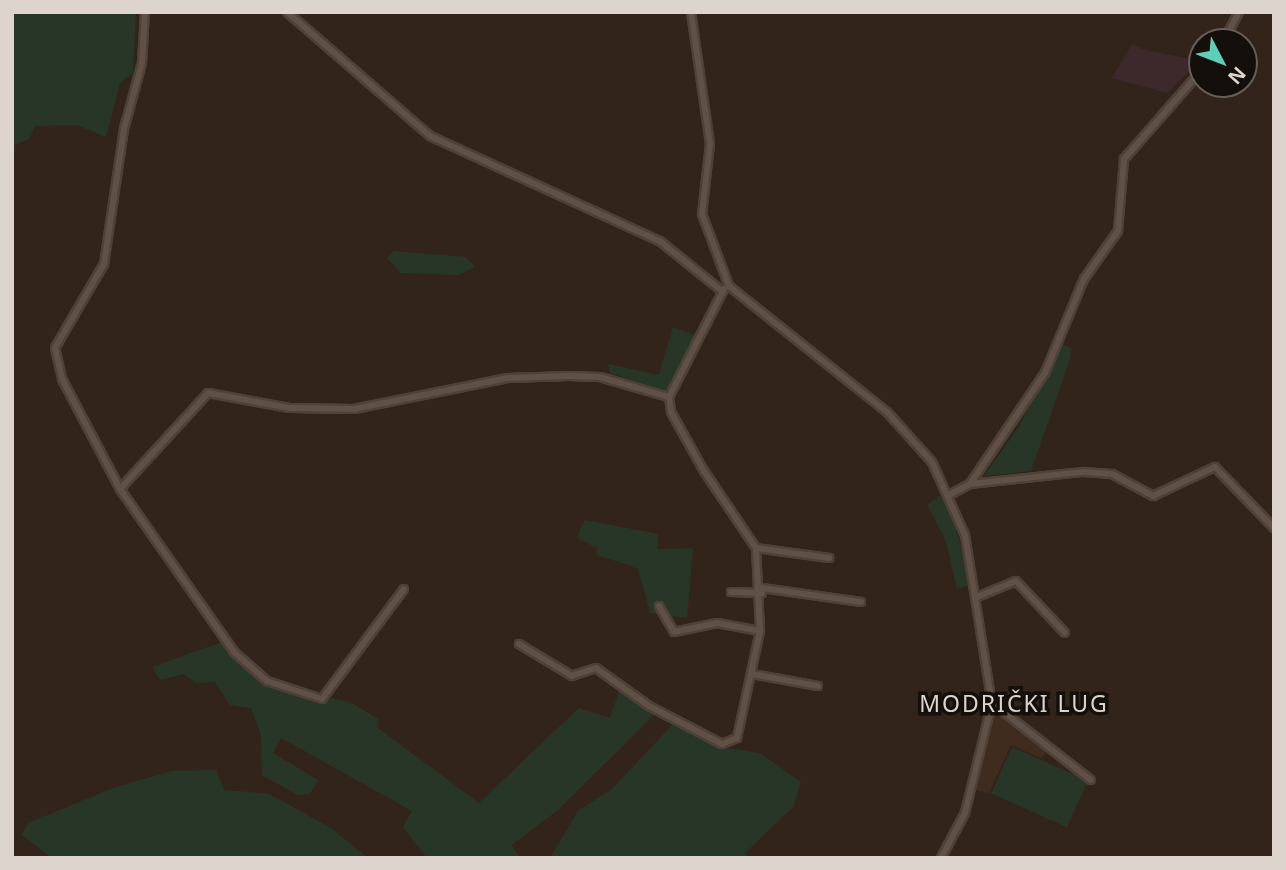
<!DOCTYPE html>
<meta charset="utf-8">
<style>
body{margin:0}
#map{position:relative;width:1286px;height:870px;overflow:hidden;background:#33241b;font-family:"Noto Sans",sans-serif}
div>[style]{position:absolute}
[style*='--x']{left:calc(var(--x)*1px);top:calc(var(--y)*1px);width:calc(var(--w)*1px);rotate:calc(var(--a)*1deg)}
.industrial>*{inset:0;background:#3d292b}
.built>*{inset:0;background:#402c1f}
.green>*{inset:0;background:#283628;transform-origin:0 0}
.roads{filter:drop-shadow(2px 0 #4d4139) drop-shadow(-2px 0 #4d4139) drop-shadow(0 2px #4d4139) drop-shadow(0 -2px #4d4139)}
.minor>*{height:6px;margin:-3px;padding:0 3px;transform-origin:3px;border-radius:3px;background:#615046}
span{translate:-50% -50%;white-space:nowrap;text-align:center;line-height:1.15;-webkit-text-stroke:7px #150f0b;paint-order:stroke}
.quarter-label{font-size:23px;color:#ded4ce;letter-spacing:2px}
.frame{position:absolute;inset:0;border:14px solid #ded4ce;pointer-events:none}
.north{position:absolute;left:1188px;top:28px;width:70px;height:70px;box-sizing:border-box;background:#150f0b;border:2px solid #655e59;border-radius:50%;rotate:132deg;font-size:19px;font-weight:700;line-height:28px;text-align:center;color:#ded4ce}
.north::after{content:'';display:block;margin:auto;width:24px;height:32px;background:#5cceba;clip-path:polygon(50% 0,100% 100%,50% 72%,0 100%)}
</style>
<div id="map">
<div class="industrial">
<div style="clip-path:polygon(1132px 44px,1142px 49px,1199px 61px,1167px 93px,1112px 78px)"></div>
</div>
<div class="built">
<div style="clip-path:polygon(994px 707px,1048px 749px,1041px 758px,1011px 745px,989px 793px,976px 790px)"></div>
</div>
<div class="green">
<div style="clip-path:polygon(12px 12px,136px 12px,133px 73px,120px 83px,106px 137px,77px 125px,35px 126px,29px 139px,12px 146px)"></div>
<div style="clip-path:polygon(394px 251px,466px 257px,475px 267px,458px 275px,401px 273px,387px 258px)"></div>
<div style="clip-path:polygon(673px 327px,699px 337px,669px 392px,610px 373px,608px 364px,659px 375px)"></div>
<div style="clip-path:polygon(1060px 344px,1072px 348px,1070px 359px,1031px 471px,984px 476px,1020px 425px)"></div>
<div style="clip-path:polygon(945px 492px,972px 584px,957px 589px,946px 541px,927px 505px)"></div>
<div style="clip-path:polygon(584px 520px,658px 534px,657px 549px,693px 548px,687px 618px,650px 613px,638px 568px,597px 555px,597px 548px,577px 538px)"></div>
<div style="clip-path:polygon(222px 642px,261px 682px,321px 705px,331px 698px,352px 703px,378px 719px,378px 728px,479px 803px,579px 708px,610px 718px,621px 685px,656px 713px,558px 810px,512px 845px,520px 858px,427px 858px,403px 827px,412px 811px,281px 738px,273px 753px,318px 780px,310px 794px,298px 795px,262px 775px,261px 735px,251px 708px,230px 705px,215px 682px,196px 683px,184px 674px,160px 680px,152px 667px)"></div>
<div style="clip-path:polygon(675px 722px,721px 747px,760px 753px,801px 782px,793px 807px,745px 853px,751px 858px,550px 858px,578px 811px,612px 789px)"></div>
<div style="left:1012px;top:747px;width:83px;height:51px;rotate:24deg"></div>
<div style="clip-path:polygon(216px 770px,224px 790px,269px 794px,331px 828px,368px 858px,52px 858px,22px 835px,28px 823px,116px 787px,172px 771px)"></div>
</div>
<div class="roads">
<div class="minor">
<div style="--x:145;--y:12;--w:51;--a:93.4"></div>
<div style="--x:142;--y:63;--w:68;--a:105.3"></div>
<div style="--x:124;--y:129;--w:136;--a:98.4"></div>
<div style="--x:104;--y:264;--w:97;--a:120.3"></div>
<div style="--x:55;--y:348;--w:32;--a:77"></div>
<div style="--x:62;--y:379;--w:124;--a:62.2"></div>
<div style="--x:120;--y:489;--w:199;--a:55"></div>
<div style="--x:234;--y:652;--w:44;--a:41.3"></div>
<div style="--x:267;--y:681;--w:58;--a:18.1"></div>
<div style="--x:322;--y:699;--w:137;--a:-53.3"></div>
<div style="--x:287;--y:12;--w:189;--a:40.9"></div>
<div style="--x:430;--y:136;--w:254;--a:24.6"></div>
<div style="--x:661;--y:242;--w:78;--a:38.8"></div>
<div style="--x:691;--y:12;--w:133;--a:81.8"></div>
<div style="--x:710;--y:144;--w:70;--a:96.5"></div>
<div style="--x:702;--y:214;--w:77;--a:69.4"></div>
<div style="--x:729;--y:286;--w:202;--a:38.6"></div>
<div style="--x:887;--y:412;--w:67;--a:48"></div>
<div style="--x:932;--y:462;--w:80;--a:65.7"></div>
<div style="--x:965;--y:535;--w:170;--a:80.9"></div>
<div style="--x:992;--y:703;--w:113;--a:103.8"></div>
<div style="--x:965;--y:813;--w:51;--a:118.1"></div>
<div style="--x:1223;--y:42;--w:34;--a:-62"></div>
<div style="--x:669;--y:397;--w:121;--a:-63"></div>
<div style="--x:970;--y:484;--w:134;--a:-56"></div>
<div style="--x:1045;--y:373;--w:102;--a:-67.5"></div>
<div style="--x:1084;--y:279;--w:59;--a:-54.7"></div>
<div style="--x:1118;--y:231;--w:72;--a:-85.2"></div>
<div style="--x:1124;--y:159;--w:118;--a:-48.8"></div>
<div style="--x:120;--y:489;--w:130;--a:-47.5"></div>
<div style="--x:208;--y:393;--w:83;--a:10.4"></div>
<div style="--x:290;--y:408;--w:64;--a:0.9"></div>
<div style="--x:354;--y:409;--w:157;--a:-11.4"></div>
<div style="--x:508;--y:378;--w:61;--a:-1.9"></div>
<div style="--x:569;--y:376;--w:31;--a:2"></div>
<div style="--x:600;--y:377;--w:72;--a:16.2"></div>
<div style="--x:669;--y:397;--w:15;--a:82"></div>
<div style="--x:671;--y:412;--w:68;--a:60.8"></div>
<div style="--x:704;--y:471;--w:93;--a:56"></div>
<div style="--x:756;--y:548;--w:83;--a:87.2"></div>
<div style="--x:760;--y:631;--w:109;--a:102.1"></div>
<div style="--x:737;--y:738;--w:16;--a:158"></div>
<div style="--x:722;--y:744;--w:82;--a:-152.5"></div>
<div style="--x:649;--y:706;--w:65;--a:-144.4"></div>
<div style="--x:596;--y:668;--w:25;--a:162"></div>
<div style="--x:572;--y:676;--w:62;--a:-148.9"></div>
<div style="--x:951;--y:494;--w:21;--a:-28"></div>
<div style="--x:970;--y:484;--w:114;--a:-6.1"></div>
<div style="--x:1083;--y:472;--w:29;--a:4"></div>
<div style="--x:1112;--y:474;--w:47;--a:28.2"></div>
<div style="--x:1153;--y:496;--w:68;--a:-25.1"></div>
<div style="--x:1215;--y:467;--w:85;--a:46"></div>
<div style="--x:756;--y:548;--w:74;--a:7.8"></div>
<div style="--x:762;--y:588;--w:100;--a:8"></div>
<div style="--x:731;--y:592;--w:31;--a:2"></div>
<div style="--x:977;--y:597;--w:42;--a:-22.3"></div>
<div style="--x:1016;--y:581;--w:71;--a:46.7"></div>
<div style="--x:659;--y:606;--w:30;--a:60"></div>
<div style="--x:674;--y:632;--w:44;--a:-11.8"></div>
<div style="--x:717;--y:623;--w:44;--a:10.5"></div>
<div style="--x:752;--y:674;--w:67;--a:10.3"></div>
<div style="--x:992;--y:703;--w:125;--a:37.9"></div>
</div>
</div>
<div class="quarter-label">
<span style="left:1014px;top:703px">MODRIČKI LUG</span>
</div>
<div class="frame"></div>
<div class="north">N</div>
</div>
